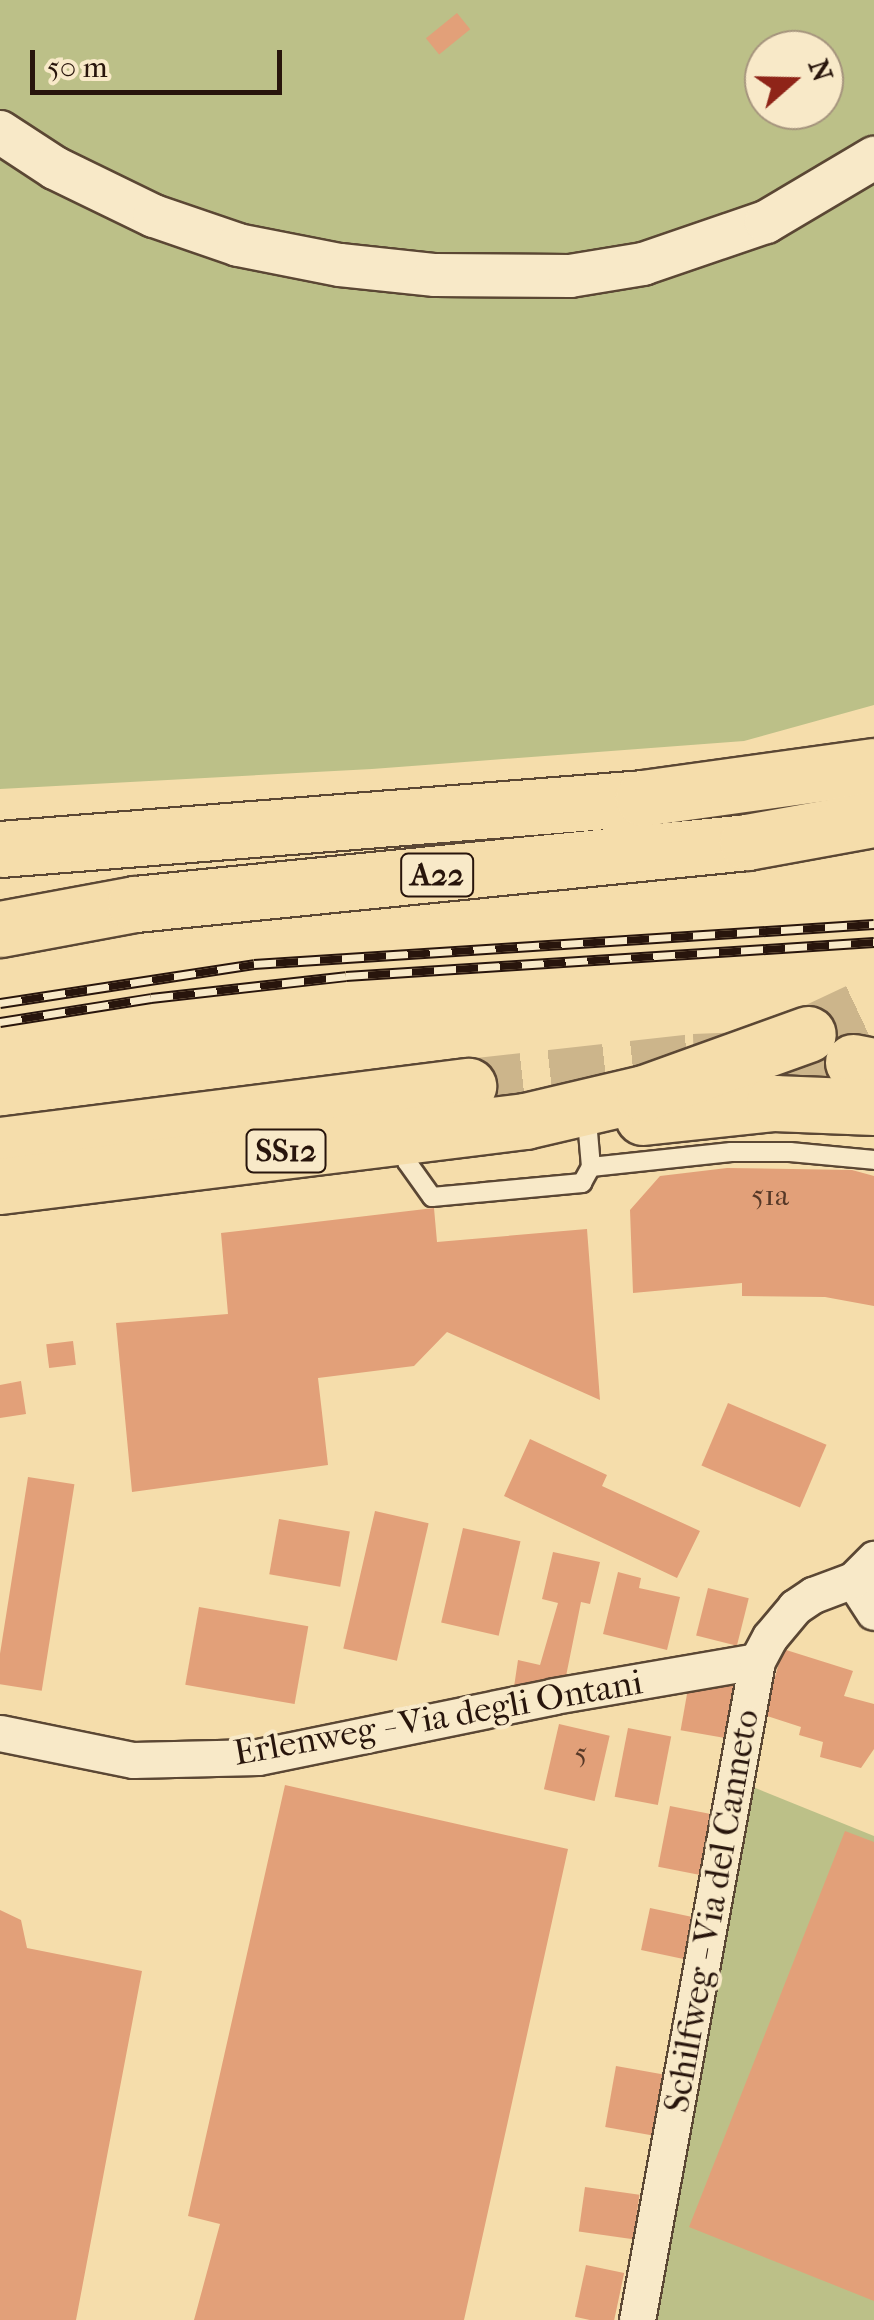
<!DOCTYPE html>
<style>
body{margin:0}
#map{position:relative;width:874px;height:2320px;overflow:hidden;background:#f5ddab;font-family:"IM FELL French Canon",serif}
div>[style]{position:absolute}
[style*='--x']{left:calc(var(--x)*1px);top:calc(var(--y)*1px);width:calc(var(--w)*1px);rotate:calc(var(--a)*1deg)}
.green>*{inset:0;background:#bcc088}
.building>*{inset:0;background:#e2a079;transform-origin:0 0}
.primary-tunnel>*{height:55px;margin-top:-27.5px;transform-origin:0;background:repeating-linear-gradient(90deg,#ccb58b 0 55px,transparent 0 83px)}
.roads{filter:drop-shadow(2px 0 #5b4734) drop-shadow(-2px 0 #5b4734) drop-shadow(0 2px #5b4734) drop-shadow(0 -2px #5b4734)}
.service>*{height:18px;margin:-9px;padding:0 9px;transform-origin:9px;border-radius:9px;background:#f8e9c8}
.minor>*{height:35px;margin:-17.5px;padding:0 17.5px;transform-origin:17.5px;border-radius:17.5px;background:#f8e9c8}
.tertiary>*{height:42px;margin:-21px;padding:0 21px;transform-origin:21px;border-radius:21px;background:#f8e9c8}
.primary>*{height:55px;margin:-27.5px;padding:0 27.5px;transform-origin:27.5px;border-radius:27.5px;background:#f5ddab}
.motorway>*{height:55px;margin:-27.5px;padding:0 27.5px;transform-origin:27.5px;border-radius:27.5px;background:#f5ddab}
.rail>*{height:11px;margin-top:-5.5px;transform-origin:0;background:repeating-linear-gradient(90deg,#f8e9c8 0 22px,#28150c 0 44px);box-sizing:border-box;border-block:2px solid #28150c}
span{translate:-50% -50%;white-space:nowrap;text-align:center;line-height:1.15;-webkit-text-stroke:8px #f8e9c8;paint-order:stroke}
.number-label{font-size:30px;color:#563827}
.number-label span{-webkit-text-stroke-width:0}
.shield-label span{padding:2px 8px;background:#f8e9c8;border:2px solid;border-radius:8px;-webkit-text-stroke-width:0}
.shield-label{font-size:32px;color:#28150c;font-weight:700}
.street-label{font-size:35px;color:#28150c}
.north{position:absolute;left:744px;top:30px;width:100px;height:100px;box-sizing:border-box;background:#f8e9c8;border:2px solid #a5947d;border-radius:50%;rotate:70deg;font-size:28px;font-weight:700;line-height:40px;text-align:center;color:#28150c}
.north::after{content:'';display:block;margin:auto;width:35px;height:45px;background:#8f2418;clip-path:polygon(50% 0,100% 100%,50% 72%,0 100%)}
.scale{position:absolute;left:30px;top:50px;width:252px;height:45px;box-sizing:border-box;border:5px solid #28150c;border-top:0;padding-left:12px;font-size:30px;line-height:35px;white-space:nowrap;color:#28150c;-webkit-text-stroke:8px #f8e9c8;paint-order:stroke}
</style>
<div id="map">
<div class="green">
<div style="clip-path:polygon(evenodd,0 0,874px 0,874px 705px,744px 741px,372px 769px,0 789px,0 0,764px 50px,824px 50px,824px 110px,764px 110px,764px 50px)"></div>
<div style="clip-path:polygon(753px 1787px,874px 1836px,874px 2320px,654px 2320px)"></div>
</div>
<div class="building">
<div style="left:457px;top:13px;width:21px;height:40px;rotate:51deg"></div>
<div style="clip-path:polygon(727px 1168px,852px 1170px,874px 1176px,874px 1306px,825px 1297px,742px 1296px,742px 1283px,633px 1293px,630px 1210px,660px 1176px)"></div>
<div style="clip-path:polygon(434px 1208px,437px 1242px,587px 1229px,600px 1400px,447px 1332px,414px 1366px,318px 1378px,328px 1465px,132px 1492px,116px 1323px,228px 1314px,221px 1233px)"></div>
<div style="left:73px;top:1341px;width:24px;height:27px;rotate:83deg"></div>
<div style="clip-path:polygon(21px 1381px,26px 1414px,0 1418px,0 1385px)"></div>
<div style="left:728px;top:1403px;width:107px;height:68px;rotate:23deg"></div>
<div style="clip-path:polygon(530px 1439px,607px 1475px,602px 1486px,700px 1531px,677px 1578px,504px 1496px)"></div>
<div style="left:28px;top:1477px;width:47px;height:209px;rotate:9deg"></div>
<div style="left:375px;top:1511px;width:55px;height:141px;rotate:13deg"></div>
<div style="left:279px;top:1519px;width:72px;height:56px;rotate:10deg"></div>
<div style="left:463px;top:1528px;width:59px;height:97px;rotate:13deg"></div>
<div style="clip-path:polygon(553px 1552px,600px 1562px,590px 1604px,581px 1602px,563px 1691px,514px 1687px,518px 1660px,540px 1665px,558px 1603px,542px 1599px)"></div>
<div style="clip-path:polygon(618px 1572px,641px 1578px,639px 1588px,680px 1597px,667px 1650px,603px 1634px)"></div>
<div style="left:708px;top:1588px;width:42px;height:49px;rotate:14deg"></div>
<div style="left:199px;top:1607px;width:111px;height:79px;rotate:10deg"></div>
<div style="clip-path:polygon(783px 1649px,853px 1671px,844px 1696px,874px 1704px,874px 1749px,861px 1768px,820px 1757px,823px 1742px,799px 1735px,801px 1727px,764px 1715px)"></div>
<div style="left:690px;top:1677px;width:48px;height:54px;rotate:10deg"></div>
<div style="left:559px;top:1724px;width:52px;height:67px;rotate:13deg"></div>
<div style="left:628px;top:1728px;width:44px;height:70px;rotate:11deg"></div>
<div style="clip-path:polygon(285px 1785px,568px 1849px,464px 2320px,194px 2320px,220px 2224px,188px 2216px)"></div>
<div style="left:670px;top:1806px;width:48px;height:62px;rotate:11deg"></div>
<div style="clip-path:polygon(845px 1831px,874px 1842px,874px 2301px,689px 2227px)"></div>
<div style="left:650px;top:1908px;width:47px;height:43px;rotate:12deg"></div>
<div style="clip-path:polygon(0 1910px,21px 1920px,27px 1948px,142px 1971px,76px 2320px,0 2320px)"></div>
<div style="left:616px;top:2066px;width:54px;height:62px;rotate:10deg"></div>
<div style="left:585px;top:2187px;width:55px;height:45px;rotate:8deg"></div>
<div style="left:586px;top:2265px;width:39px;height:53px;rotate:12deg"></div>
</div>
<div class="primary-tunnel">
<div style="--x:808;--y:1034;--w:73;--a:-25.2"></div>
<div style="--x:468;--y:1086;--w:227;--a:-6.3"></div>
<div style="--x:694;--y:1061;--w:98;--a:-2.3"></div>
<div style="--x:792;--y:1057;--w:61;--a:4.7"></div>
</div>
<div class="roads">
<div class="service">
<div style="--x:403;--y:1142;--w:20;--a:79"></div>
<div style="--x:407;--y:1162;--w:43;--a:54.5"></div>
<div style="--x:432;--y:1197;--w:151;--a:-5.3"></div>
<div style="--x:582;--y:1183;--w:18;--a:-61"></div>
<div style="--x:591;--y:1167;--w:47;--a:-94.9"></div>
<div style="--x:591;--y:1167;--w:141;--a:-6.1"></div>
<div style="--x:731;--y:1152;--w:59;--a:0"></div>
<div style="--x:790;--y:1152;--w:84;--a:5.4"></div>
</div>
<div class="minor">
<div style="--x:853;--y:1580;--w:38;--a:57"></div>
<div style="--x:0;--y:1733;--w:136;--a:11.5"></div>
<div style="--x:133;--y:1760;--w:125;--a:-1.4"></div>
<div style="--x:258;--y:1757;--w:302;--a:-11.6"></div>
<div style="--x:554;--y:1696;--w:206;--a:-9.8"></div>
<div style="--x:637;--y:2320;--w:670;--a:-79.68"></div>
<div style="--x:757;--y:1661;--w:27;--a:-62"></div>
<div style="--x:770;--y:1637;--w:39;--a:-50"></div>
<div style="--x:795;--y:1607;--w:22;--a:-34"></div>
<div style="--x:813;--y:1595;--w:43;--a:-20.6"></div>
<div style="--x:853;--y:1580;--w:30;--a:-45"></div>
</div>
<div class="tertiary">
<div style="--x:0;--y:132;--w:66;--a:33.2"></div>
<div style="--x:55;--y:168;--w:110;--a:25.9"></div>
<div style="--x:154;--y:216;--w:89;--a:19"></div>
<div style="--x:238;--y:245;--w:104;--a:11.1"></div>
<div style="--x:340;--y:265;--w:96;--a:6"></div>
<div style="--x:435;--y:275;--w:135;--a:0.4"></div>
<div style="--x:570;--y:276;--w:74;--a:-9.3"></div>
<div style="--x:643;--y:264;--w:130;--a:-18.9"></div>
<div style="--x:766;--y:222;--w:126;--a:-30.7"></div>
</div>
<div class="primary">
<div style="--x:853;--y:1062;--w:21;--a:11"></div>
<div style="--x:643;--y:1117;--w:132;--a:-6.1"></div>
<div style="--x:774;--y:1103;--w:100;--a:2.3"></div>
<div style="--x:0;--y:1145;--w:472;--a:-7.2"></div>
<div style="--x:0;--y:1186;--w:529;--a:-7.06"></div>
<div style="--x:525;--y:1121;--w:122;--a:-13.2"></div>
<div style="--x:644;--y:1093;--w:174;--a:-19.8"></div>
</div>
<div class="motorway">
<div style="--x:0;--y:849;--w:645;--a:-4.53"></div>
<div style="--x:643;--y:798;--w:233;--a:-7.9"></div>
<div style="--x:0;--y:929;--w:137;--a:-10.5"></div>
<div style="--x:135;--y:904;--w:615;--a:-5.78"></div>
<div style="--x:747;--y:842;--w:129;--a:-10.3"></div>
</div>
</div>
<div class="rail">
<div style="--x:0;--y:1003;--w:257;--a:-8.7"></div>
<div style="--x:254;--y:964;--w:621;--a:-3.69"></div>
<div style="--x:0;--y:1022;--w:153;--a:-9"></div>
<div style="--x:151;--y:998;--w:196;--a:-6.4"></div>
<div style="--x:346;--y:976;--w:529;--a:-3.68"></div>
</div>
<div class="number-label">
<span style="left:770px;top:1196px">51a</span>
<span style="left:581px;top:1754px">5</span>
</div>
<div class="shield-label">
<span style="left:437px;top:875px">A22</span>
<span style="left:286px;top:1151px">SS12</span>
</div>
<div class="street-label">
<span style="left:438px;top:1718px;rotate:-10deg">Erlenweg - Via degli Ontani</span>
<span style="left:712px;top:1911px;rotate:-80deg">Schilfweg - Via del Canneto</span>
</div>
<div class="north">N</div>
<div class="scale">50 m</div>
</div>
